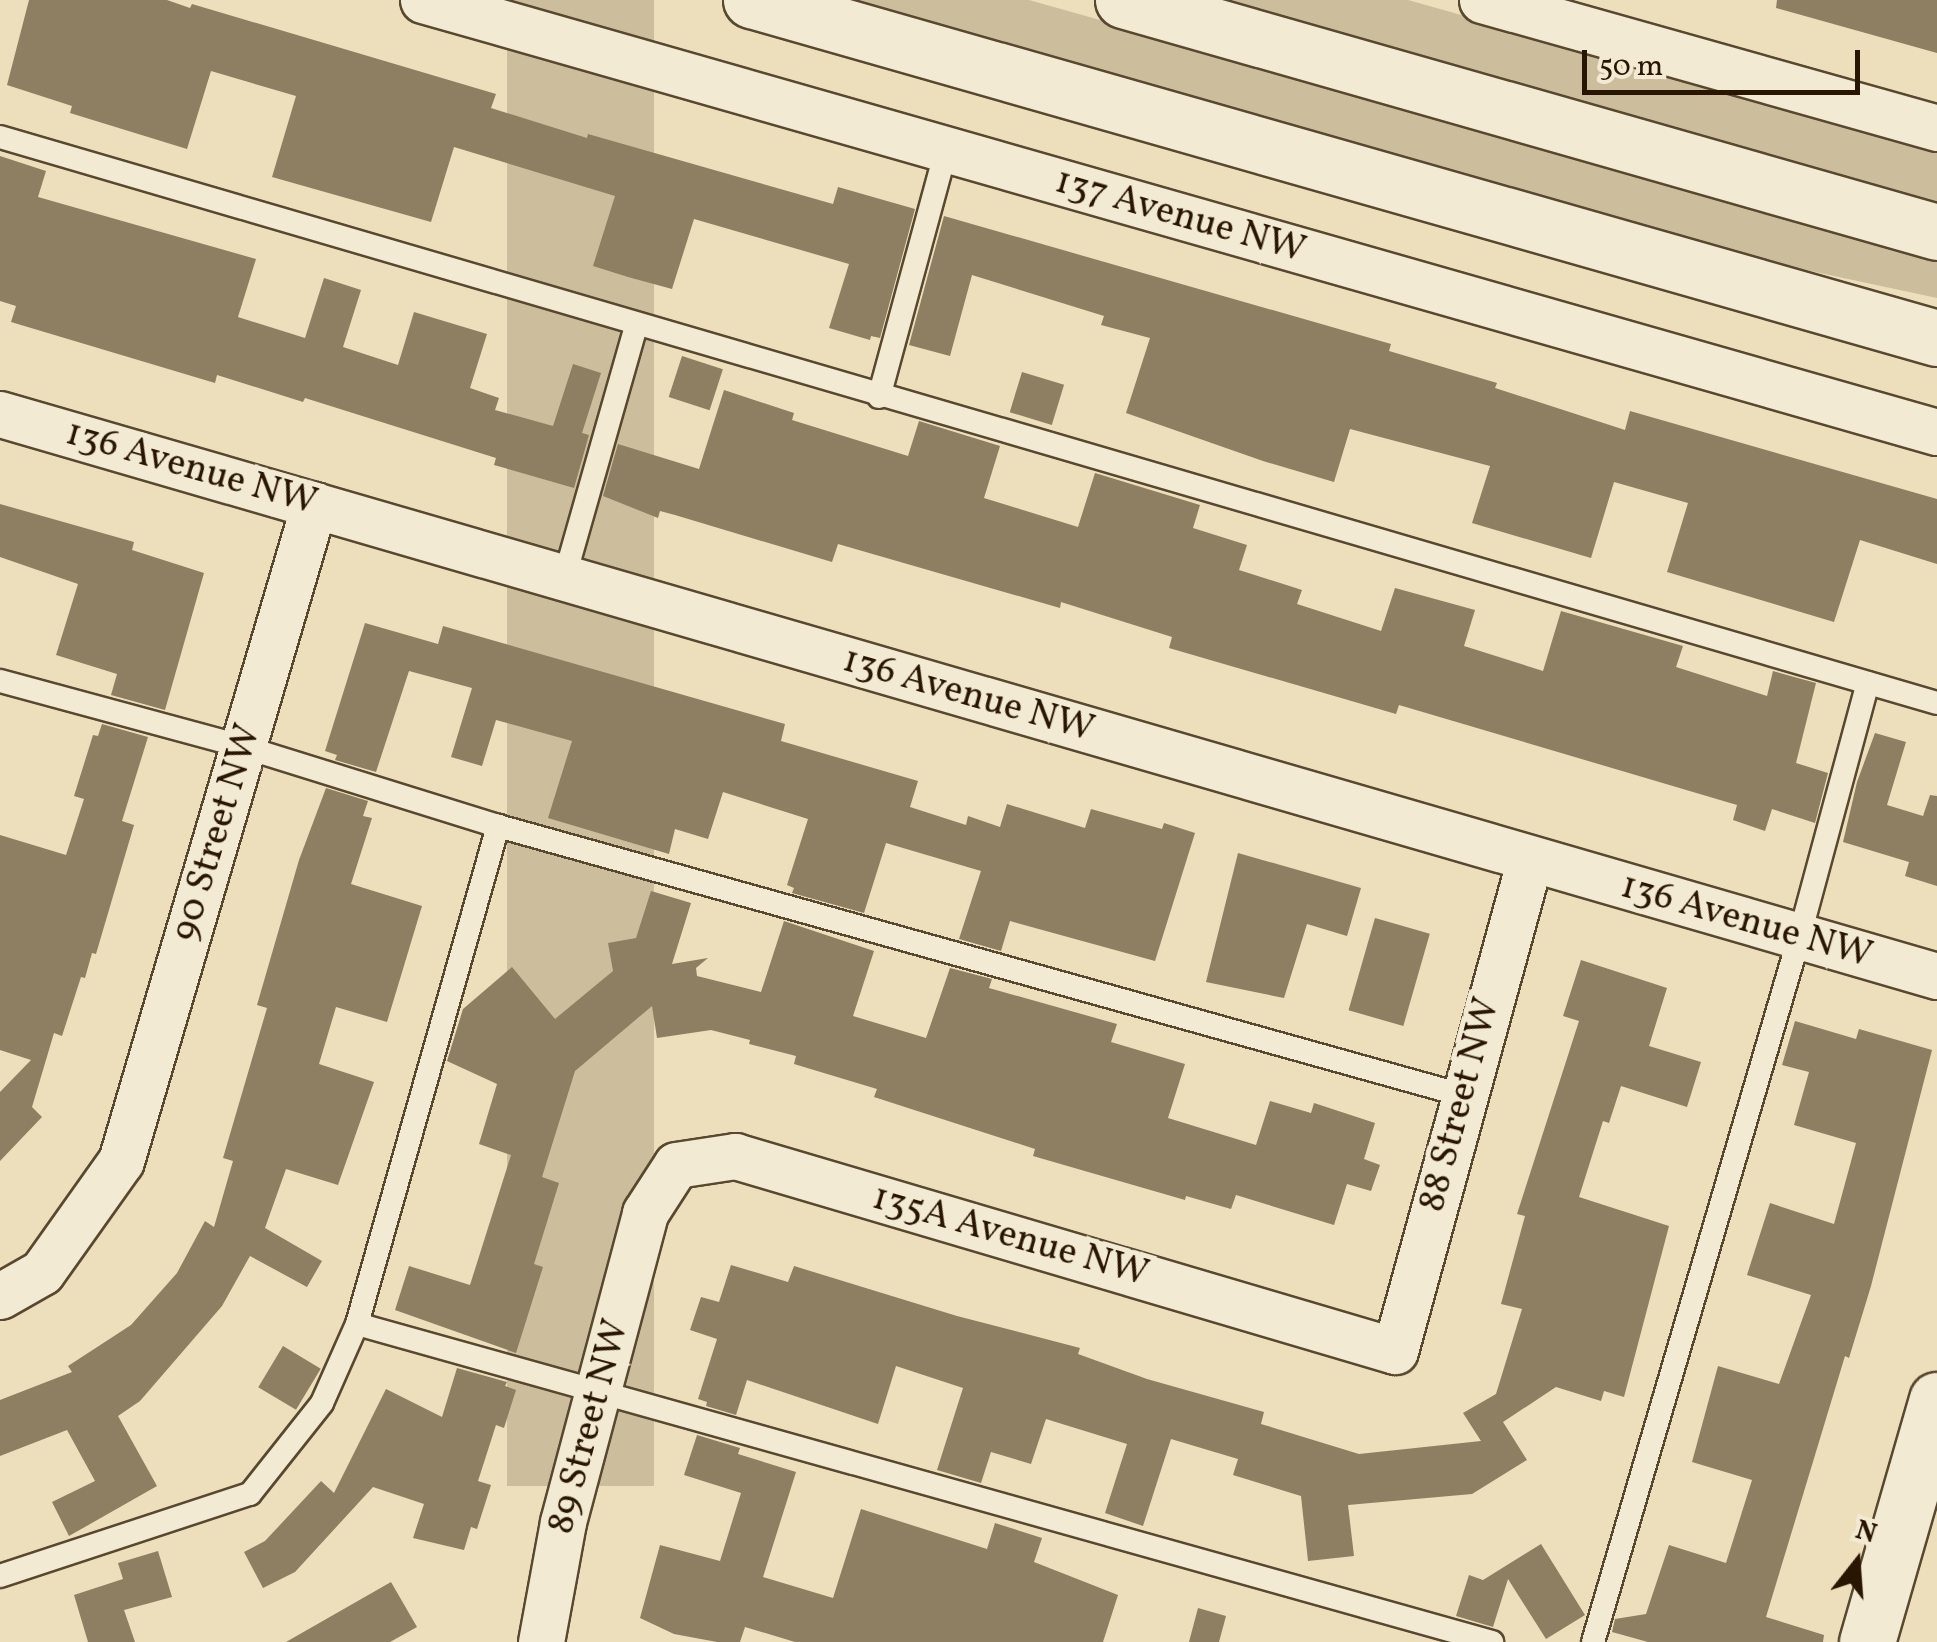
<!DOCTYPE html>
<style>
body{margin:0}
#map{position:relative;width:1937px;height:1642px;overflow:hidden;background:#eddfbb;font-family:Vollkorn,serif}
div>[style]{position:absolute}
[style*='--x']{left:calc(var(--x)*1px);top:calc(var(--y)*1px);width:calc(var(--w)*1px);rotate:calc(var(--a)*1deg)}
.green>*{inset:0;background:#ccbd9c;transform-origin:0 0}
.building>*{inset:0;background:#8e7e62;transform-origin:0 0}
.roads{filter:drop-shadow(2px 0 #594830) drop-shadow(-2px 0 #594830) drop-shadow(0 2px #594830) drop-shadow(0 -2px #594830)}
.lane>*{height:22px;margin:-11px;padding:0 11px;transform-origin:11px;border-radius:11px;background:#f3ead3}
.street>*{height:45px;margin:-22.5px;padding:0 22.5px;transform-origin:22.5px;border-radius:22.5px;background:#f3ead3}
.secondary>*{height:55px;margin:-27.5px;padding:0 27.5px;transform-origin:27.5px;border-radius:27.5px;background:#f3ead3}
span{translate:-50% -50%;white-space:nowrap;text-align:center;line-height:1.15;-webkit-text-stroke:10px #f3ead3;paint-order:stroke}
.street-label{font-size:38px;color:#281502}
.north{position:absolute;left:1807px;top:1512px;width:100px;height:100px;-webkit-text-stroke:8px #f3ead3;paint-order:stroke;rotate:17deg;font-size:28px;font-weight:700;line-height:40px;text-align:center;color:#281502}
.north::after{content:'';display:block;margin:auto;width:35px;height:45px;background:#281502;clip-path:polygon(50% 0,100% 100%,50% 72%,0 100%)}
.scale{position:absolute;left:1582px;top:50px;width:278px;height:45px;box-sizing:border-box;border:5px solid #281502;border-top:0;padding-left:12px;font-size:30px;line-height:35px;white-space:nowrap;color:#281502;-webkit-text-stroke:8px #f3ead3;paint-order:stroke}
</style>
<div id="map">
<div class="green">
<div style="left:507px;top:0;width:147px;height:1486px"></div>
<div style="clip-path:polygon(833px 0,1029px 0,1937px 256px,1937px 298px,1703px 248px)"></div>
<div style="clip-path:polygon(1217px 0,1408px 0,1937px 149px,1937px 205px)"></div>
</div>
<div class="building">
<div style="clip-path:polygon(29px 0,167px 0,190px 8px,192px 4px,496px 94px,491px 108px,587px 138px,588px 134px,833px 204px,838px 187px,915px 209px,880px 338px,871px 336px,870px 340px,829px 328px,849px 264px,694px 219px,672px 289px,628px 277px,593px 266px,615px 196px,454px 147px,431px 222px,272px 177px,296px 96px,211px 71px,187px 149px,70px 113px,72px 106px,7px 85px)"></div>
<div style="clip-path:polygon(1777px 0,1937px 0,1937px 53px,1776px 8px)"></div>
<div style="clip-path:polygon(0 156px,46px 171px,38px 197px,256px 259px,238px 317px,305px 338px,324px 278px,361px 290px,343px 347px,398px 365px,414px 312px,487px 334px,470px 388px,499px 398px,495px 410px,553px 426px,573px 364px,601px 373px,582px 433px,589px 435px,574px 488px,494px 465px,496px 458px,305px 398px,303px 402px,217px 375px,215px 383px,11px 322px,16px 306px,0 301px)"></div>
<div style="clip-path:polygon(944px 216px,1391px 344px,1389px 351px,1497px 383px,1495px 388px,1625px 430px,1630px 411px,1937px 499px,1937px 564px,1860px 540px,1834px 622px,1667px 572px,1688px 503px,1614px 482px,1591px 558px,1472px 523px,1490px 466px,1350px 429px,1334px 482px,1263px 461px,1126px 413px,1150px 338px,1101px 325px,1104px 316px,972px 275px,950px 356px,909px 345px)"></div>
<div style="left:682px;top:356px;width:43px;height:43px;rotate:18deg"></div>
<div style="left:1022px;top:372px;width:44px;height:42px;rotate:17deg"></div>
<div style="clip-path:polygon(724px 390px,794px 413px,792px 420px,908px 456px,919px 421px,1000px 446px,984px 498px,1078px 527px,1095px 473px,1200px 505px,1193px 528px,1247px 545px,1239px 570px,1302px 590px,1297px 604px,1381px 631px,1395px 588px,1475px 610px,1464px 646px,1543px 671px,1561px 611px,1683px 646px,1676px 667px,1767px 696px,1773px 671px,1816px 683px,1796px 763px,1828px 773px,1815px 823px,1772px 809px,1765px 831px,1733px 820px,1737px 805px,1399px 705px,1396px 714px,1169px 648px,1172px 637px,1061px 602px,1060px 608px,838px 544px,832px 562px,675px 515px,660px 511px,658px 518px,603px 496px,618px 444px,699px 469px)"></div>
<div style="clip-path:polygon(0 504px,134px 542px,132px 550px,204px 573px,165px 710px,111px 695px,117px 674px,56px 655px,78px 584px,0 557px)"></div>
<div style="clip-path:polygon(365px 623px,438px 644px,443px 626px,785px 724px,781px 741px,918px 781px,910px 807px,966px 825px,968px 816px,1000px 827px,1007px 804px,1085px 828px,1091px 809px,1162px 829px,1164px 823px,1195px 833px,1155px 961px,1010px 921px,1001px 951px,959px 939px,981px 871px,886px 843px,864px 913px,792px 893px,794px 888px,787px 885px,808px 819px,723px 792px,708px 839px,675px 829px,669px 854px,548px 818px,572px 741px,496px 720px,482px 766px,451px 757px,472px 688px,409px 671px,376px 772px,335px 760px,337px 755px,325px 751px)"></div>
<div style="clip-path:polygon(102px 724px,148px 737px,122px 821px,134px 825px,96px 954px,92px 953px,85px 978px,81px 977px,62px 1036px,54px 1033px,32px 1107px,42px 1117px,0 1161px,0 1092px,31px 1060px,0 1050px,0 835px,66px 855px,84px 799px,74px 796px,93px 735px,98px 736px)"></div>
<div style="clip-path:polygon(1875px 733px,1906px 742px,1887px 805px,1923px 816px,1930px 795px,1937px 796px,1937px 886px,1905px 876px,1909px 862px,1843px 842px,1857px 782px)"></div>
<div style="clip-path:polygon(326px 788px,368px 801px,363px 816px,372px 818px,351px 884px,422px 906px,387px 1022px,336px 1007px,319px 1064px,374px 1082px,338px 1185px,286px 1169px,265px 1228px,322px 1261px,307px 1287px,250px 1256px,222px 1306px,140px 1401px,118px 1416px,157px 1486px,69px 1536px,52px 1502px,95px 1481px,67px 1430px,0 1456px,0 1400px,72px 1372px,68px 1366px,131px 1325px,177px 1273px,205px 1221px,214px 1227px,233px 1161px,223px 1158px,267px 1008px,257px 1005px,299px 860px)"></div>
<div style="clip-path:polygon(1238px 853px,1361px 888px,1347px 936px,1307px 924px,1284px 998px,1206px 982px)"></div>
<div style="clip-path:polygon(651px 891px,691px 903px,672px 964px,708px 958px,696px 968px,697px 976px,761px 992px,784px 921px,874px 951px,853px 1016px,926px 1038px,950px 968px,992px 979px,989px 988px,1117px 1024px,1111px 1042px,1185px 1064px,1168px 1118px,1256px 1145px,1270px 1101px,1311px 1113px,1314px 1103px,1375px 1123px,1364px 1159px,1380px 1165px,1371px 1191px,1347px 1184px,1334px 1225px,1236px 1195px,1231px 1209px,1186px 1196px,1185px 1200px,1033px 1156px,1035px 1149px,874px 1097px,877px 1089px,794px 1064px,796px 1056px,749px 1044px,750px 1040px,711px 1030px,657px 1038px,652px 1006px,575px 1071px,542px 1177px,559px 1183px,534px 1264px,543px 1267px,516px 1353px,395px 1310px,409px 1266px,470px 1285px,511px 1155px,479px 1144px,497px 1084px,447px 1061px,463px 1009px,512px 967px,555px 1019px,613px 971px,608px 943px,636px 938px)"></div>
<div style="left:1375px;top:918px;width:57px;height:96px;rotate:16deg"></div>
<div style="clip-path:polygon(1581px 960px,1667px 988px,1649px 1046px,1701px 1062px,1687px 1107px,1621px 1086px,1609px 1123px,1603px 1121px,1579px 1197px,1669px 1226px,1624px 1397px,1604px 1391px,1601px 1401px,1556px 1387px,1503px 1422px,1527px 1460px,1472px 1494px,1348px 1505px,1354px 1556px,1308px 1561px,1301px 1496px,1233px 1475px,1238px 1459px,1171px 1439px,1143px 1526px,1105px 1513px,1127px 1444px,1046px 1419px,1031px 1464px,991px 1452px,981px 1483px,937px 1470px,963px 1388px,896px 1366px,878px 1424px,747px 1380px,736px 1415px,706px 1406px,707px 1402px,698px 1399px,717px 1339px,690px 1330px,701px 1297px,719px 1302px,731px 1265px,788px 1282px,794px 1266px,957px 1316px,1080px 1348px,1078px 1354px,1147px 1379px,1264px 1412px,1261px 1424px,1359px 1454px,1481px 1441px,1463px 1413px,1496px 1394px,1522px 1309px,1501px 1304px,1525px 1216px,1517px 1214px,1579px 1021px,1563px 1016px)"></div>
<div style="clip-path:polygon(1795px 1021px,1856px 1039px,1859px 1029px,1932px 1050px,1871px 1286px,1849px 1358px,1845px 1356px,1766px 1617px,1824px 1635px,1823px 1642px,1648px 1642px,1612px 1632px,1615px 1619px,1646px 1614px,1669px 1545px,1726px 1563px,1752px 1480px,1692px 1462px,1718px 1366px,1779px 1384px,1811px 1295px,1747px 1275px,1770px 1203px,1834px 1224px,1856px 1143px,1794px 1125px,1809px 1072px,1782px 1065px)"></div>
<div style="left:283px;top:1346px;width:44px;height:48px;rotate:31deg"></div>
<div style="clip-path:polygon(457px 1368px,507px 1382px,505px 1386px,516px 1390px,504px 1428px,496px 1425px,478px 1481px,491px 1485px,477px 1529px,471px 1527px,464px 1550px,413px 1538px,424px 1504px,373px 1487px,295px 1572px,263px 1588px,244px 1552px,265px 1541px,321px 1481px,334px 1493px,386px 1389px,442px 1417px)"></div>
<div style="clip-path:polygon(697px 1435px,740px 1448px,738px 1454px,796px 1472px,763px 1577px,833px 1598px,861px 1509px,987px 1549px,995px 1523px,1042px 1538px,1034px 1562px,1118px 1595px,1103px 1642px,795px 1642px,745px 1627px,740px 1642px,717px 1642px,674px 1634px,640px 1618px,660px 1545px,720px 1561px,741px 1493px,684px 1475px)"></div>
<div style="clip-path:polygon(1541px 1544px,1585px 1615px,1546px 1639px,1508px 1579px,1493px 1627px,1456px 1616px,1469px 1575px,1483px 1580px)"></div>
<div style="clip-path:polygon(158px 1551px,172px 1597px,124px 1610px,135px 1642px,88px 1642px,74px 1595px,123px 1579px,118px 1563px)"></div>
<div style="clip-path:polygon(391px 1582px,417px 1627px,390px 1642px,286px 1642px)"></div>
<div style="clip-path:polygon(1198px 1608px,1226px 1616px,1219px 1642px,1189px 1642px)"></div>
</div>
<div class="roads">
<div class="lane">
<div style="--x:0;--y:137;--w:2018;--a:16.29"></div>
<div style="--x:879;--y:397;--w:255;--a:-74.8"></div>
<div style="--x:564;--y:579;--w:263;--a:-74.1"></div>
<div style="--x:0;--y:681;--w:253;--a:15.1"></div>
<div style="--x:244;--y:747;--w:266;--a:17.3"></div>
<div style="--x:498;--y:826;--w:1001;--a:15.59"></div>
<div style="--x:357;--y:1324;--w:1179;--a:15.65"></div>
<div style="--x:0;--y:1576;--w:263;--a:-18.2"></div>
<div style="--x:250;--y:1494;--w:116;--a:-51.6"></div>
<div style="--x:322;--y:1403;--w:86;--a:-66.1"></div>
<div style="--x:357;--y:1324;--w:518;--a:-74.19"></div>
<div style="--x:1593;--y:1642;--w:734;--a:-73.69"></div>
<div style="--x:1799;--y:938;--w:264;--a:-74.9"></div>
</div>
<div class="street">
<div style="--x:423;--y:0;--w:1574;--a:15.93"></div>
<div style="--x:1482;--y:0;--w:473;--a:15.7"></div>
<div style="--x:0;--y:414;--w:2017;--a:16.18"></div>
<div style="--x:0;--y:1296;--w:48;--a:-29.7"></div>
<div style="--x:42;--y:1272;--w:136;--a:-54.6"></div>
<div style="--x:121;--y:1161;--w:684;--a:-73.61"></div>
<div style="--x:541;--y:1642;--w:122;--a:-79.6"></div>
<div style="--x:563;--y:1522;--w:320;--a:-75.1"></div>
<div style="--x:645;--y:1213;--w:57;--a:-57.1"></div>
<div style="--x:676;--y:1165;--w:60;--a:-8.7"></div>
<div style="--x:735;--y:1156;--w:688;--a:16.46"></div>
<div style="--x:1395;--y:1351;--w:510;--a:-74.66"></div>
</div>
<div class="secondary">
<div style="--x:751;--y:0;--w:1233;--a:15.91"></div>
<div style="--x:1123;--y:0;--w:846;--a:15.91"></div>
<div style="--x:1867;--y:1642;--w:252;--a:-73.9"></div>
</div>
</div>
<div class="street-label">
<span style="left:1180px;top:217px;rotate:16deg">137 Avenue NW</span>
<span style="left:191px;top:469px;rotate:16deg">136 Avenue NW</span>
<span style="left:968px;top:696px;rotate:16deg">136 Avenue NW</span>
<span style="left:218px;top:833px;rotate:-73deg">90 Street NW</span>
<span style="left:1746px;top:922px;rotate:16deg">136 Avenue NW</span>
<span style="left:1461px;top:1105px;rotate:-75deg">88 Street NW</span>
<span style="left:1010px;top:1237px;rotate:16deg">135A Avenue NW</span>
<span style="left:590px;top:1427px;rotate:-75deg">89 Street NW</span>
</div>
<div class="north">N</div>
<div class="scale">50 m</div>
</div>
